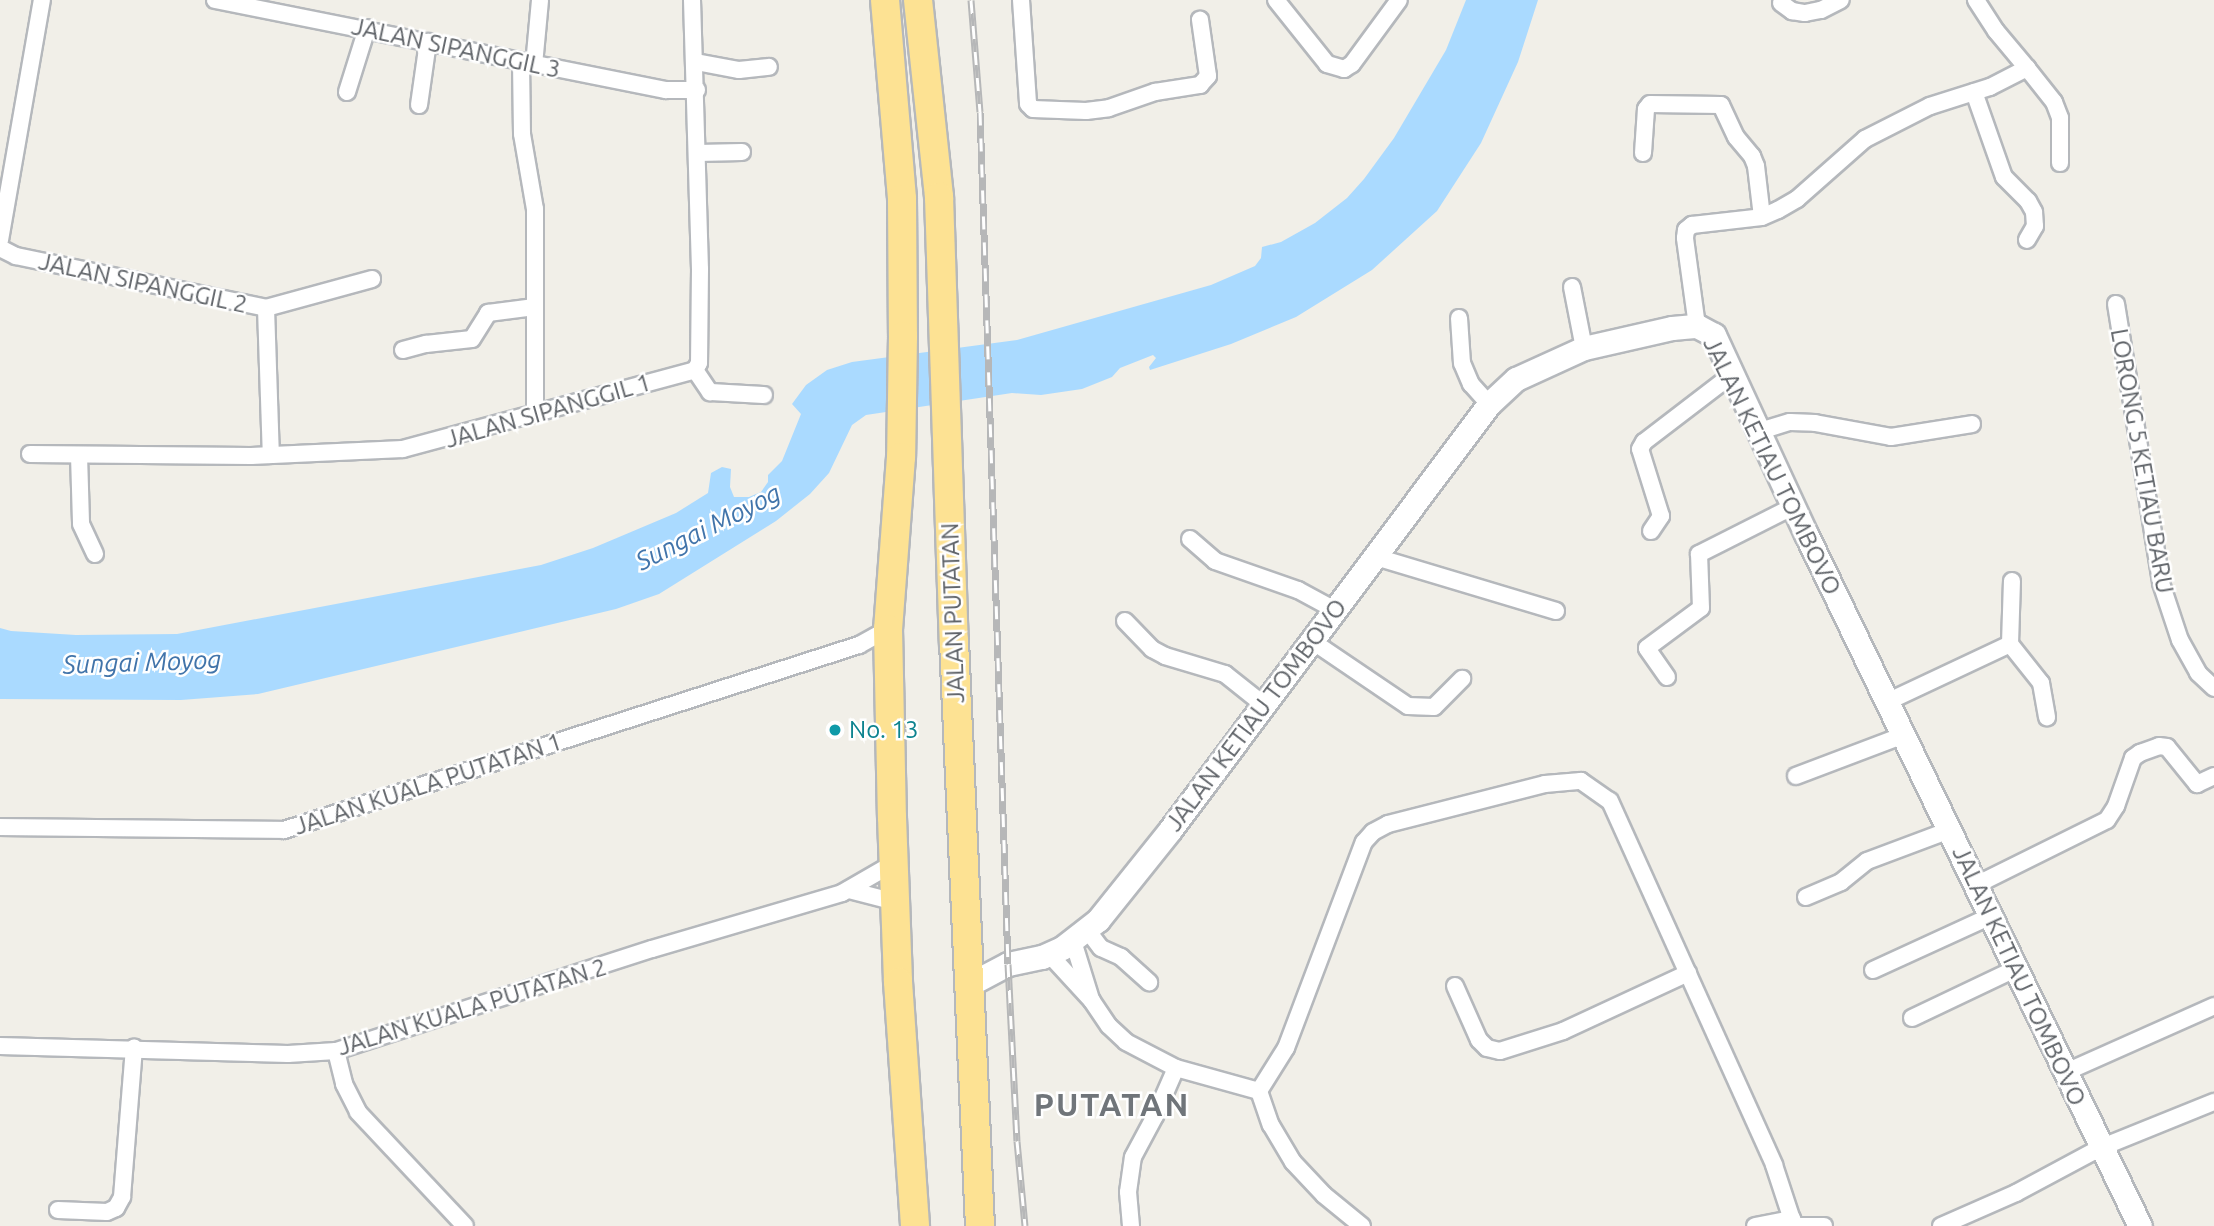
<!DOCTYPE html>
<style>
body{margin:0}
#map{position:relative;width:2214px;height:1226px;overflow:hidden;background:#f1efe8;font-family:Ubuntu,sans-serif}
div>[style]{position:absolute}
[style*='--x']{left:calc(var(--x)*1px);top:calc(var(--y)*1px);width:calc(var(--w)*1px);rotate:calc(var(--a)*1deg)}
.water>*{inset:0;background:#aadaff}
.roads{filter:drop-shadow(2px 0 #b5b8bc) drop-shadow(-2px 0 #b5b8bc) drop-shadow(0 2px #b5b8bc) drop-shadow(0 -2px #b5b8bc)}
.street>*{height:16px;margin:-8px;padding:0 8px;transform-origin:8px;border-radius:8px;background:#fff}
.secondary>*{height:23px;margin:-11.5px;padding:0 11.5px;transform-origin:11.5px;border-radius:11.5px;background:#fff}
.highway>*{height:28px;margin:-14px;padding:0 14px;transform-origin:14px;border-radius:14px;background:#fde293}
.rail>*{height:7px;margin-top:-3.5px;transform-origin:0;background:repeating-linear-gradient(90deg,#fff 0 13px,#b6b7b8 0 26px);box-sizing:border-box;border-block:2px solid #b6b7b8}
.dots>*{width:19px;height:19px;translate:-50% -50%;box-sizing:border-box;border:4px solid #fff;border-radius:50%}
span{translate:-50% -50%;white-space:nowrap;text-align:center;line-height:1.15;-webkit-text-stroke:5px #fff;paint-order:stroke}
.street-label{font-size:24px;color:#5f6368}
.culture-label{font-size:24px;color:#0d838f}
.left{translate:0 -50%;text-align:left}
.water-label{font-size:26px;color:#4174aa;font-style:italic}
.district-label{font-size:32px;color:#70757a;font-weight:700;letter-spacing:2px}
</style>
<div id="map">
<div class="water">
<div style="clip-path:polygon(1466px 0,1538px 0,1518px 62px,1481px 143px,1437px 211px,1372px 270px,1296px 317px,1231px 344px,1150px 370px,1149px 367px,1156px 358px,1153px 355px,1120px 368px,1112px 377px,1082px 389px,1041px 395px,1012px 393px,866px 415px,852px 425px,829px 473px,810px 494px,776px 521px,659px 594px,616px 609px,258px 694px,181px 700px,0 699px,0 628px,11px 631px,76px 635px,177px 634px,541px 565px,593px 548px,676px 513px,708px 493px,711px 473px,722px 467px,731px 469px,730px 487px,734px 497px,749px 497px,761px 492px,768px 482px,768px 475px,782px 461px,801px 414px,792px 404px,806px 385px,827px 370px,852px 362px,1017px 340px,1211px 285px,1255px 266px,1261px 258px,1262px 247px,1281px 242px,1315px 223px,1347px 198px,1364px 179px,1394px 138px,1446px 50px)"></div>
</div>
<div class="roads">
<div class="street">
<div style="--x:215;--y:0;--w:460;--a:11.3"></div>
<div style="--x:666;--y:90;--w:31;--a:0"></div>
<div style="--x:692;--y:0;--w:269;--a:88.3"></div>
<div style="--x:700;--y:269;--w:94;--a:90.6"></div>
<div style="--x:699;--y:363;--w:8;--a:120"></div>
<div style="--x:1021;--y:0;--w:104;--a:86.1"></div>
<div style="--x:1028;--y:104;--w:7;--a:45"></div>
<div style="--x:1033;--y:109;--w:53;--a:2.2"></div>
<div style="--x:1086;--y:111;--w:23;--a:-7"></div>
<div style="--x:1109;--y:108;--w:49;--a:-19.2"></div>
<div style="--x:1155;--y:92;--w:46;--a:-8.8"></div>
<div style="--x:1200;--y:85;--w:12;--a:-48"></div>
<div style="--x:1208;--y:76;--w:57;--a:-98.1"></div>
<div style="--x:1276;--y:0;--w:82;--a:51.4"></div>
<div style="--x:1327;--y:64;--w:18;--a:16"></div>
<div style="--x:1344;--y:69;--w:9;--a:-32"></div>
<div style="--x:1352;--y:64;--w:79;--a:-53.7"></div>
<div style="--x:1781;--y:3;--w:14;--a:36"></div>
<div style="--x:1792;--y:11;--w:13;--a:9"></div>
<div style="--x:1805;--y:13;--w:16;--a:-11"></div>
<div style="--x:1821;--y:10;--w:22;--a:-27"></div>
<div style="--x:521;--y:62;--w:72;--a:89.2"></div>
<div style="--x:522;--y:134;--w:76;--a:80.2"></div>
<div style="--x:535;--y:209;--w:204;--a:90"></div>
<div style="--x:696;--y:62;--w:44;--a:10.5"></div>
<div style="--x:739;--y:70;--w:30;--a:-6"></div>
<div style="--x:534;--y:65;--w:65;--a:-84.7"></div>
<div style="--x:2027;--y:68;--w:43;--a:51.5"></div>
<div style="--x:2054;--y:102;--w:17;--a:69"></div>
<div style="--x:2060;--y:118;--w:45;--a:90"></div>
<div style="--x:347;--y:92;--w:67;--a:-72.6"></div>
<div style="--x:1974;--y:92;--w:90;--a:70.6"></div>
<div style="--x:2004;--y:177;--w:34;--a:45"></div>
<div style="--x:2028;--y:201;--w:13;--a:61"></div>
<div style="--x:2034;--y:212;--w:14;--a:86"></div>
<div style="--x:2035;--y:226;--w:16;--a:120"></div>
<div style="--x:419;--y:105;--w:64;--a:-81.9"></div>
<div style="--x:698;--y:153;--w:44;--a:-1.3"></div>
<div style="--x:1643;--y:153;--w:44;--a:-86.1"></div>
<div style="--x:1646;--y:109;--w:6;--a:-51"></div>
<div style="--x:1650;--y:104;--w:71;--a:0.8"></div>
<div style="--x:1721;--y:105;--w:35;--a:65"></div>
<div style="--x:1736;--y:137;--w:25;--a:50"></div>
<div style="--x:1752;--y:156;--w:11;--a:68"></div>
<div style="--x:1756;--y:166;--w:51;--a:83.3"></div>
<div style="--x:0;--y:240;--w:244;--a:-80.1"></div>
<div style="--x:0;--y:248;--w:18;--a:27"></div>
<div style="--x:16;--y:256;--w:255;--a:11.7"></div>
<div style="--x:266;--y:308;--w:147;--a:88.1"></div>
<div style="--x:1572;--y:287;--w:62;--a:78.9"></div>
<div style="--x:2116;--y:304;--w:283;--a:80.8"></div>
<div style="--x:2161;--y:583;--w:60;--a:71.6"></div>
<div style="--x:2180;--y:640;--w:38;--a:61"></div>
<div style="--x:2198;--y:673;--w:22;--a:43"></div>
<div style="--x:266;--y:308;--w:110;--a:-15.3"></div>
<div style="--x:1459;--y:318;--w:45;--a:86.2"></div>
<div style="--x:1462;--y:363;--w:23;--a:67"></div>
<div style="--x:1471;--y:384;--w:27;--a:48"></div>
<div style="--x:1697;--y:326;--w:89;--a:-97.8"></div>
<div style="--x:1685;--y:238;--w:8;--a:-83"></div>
<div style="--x:1686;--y:230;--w:8;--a:-40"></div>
<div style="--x:1692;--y:225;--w:70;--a:-6.5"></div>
<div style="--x:1762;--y:217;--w:17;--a:-24"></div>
<div style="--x:1778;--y:210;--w:22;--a:-30"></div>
<div style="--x:1797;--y:199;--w:91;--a:-41.4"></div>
<div style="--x:1865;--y:139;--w:73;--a:-26.9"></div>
<div style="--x:1930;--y:106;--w:63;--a:-17.6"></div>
<div style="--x:1990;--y:87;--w:42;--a:-27.2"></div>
<div style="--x:2027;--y:68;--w:48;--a:-130"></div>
<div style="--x:1996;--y:31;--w:37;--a:-123"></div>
<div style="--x:403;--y:350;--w:24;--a:-15"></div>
<div style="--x:426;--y:344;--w:46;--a:-6.2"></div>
<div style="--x:472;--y:339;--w:31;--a:-58"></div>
<div style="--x:488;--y:313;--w:47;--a:-7.3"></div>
<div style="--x:695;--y:370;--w:27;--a:56"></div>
<div style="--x:710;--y:392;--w:54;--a:3.2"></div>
<div style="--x:1760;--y:431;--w:31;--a:-17"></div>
<div style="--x:1790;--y:422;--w:25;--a:2"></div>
<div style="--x:1815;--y:423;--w:77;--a:10.4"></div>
<div style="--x:1891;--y:437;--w:82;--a:-9.1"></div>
<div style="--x:30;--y:454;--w:221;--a:0.5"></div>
<div style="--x:251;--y:456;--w:152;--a:-2.6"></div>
<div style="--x:403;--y:449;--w:302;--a:-15.1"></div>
<div style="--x:79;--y:455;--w:69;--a:88.3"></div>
<div style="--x:81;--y:524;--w:33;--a:65"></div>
<div style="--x:1651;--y:531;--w:18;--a:-56"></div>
<div style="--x:1661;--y:516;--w:70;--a:-107.4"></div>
<div style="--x:1640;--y:449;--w:8;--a:-60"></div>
<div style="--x:1644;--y:442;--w:112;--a:-37.4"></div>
<div style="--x:1190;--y:539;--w:33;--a:41"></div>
<div style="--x:1215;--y:561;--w:88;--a:19.3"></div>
<div style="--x:1298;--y:590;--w:42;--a:28.4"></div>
<div style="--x:1376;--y:557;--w:188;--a:16.7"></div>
<div style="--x:1125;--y:621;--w:39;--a:46"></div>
<div style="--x:1152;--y:649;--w:15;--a:28"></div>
<div style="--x:1165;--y:656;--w:63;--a:16.7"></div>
<div style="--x:1225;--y:674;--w:50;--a:38.5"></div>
<div style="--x:1312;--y:641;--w:116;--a:34.1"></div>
<div style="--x:1408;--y:706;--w:26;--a:2"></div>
<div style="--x:1434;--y:707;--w:40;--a:-45"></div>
<div style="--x:2010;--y:644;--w:50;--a:51.5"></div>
<div style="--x:2041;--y:683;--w:35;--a:80"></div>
<div style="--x:1667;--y:677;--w:35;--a:-125"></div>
<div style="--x:1647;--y:648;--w:67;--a:-36.5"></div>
<div style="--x:1701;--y:608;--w:54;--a:-92.1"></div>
<div style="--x:1699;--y:554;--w:106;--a:-26.8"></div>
<div style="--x:1889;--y:701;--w:134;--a:-25.2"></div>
<div style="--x:2010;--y:644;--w:63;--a:-88.2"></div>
<div style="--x:1796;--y:776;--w:116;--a:-20.8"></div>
<div style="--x:0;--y:827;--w:284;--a:0.6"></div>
<div style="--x:284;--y:830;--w:604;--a:-17.84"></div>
<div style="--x:859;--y:645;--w:33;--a:-29"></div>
<div style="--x:1976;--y:885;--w:146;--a:-26.4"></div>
<div style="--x:2107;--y:820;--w:17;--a:-57"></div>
<div style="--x:2116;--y:806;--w:51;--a:-70.5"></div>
<div style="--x:2133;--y:758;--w:9;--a:-36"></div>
<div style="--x:2140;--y:753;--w:20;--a:-20"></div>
<div style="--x:2159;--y:746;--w:8;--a:7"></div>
<div style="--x:2167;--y:747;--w:48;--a:51"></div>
<div style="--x:2197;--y:784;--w:19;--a:-25"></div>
<div style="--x:849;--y:890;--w:48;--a:14.6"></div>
<div style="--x:1806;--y:897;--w:38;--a:-23"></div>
<div style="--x:1841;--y:882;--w:33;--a:-39"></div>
<div style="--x:1867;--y:861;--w:89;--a:-20.5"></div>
<div style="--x:1088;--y:931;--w:21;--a:53"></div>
<div style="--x:1101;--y:948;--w:22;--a:24"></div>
<div style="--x:1121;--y:957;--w:38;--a:42"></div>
<div style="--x:1073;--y:941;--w:61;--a:72.8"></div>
<div style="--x:1049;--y:954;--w:64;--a:47.5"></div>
<div style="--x:1092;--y:1001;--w:30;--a:56"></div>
<div style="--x:1109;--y:1026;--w:23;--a:43"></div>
<div style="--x:1126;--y:1042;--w:56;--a:27.5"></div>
<div style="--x:1176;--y:1068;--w:86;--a:15.5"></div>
<div style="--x:1873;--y:970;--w:130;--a:-24.6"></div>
<div style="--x:1455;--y:986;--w:59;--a:66"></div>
<div style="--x:1479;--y:1040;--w:11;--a:45"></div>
<div style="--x:1487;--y:1048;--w:13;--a:13"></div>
<div style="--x:1500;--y:1051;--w:66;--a:-17.6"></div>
<div style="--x:1563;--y:1031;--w:138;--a:-24.9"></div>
<div style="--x:1912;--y:1018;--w:114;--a:-25.4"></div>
<div style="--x:0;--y:1046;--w:288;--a:1.6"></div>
<div style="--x:288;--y:1054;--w:48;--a:-3.6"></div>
<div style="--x:336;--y:1051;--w:332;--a:-17.9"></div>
<div style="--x:652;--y:949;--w:198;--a:-16.4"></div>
<div style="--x:842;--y:893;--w:60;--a:-30"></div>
<div style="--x:336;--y:1051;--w:34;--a:76"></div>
<div style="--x:344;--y:1084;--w:31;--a:63"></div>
<div style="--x:358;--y:1112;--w:156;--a:46.8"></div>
<div style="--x:2066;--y:1072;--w:162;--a:-24"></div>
<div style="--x:1259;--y:1091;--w:51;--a:-57.9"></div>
<div style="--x:1286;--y:1048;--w:220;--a:-69.3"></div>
<div style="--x:1364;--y:842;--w:13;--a:-48"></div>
<div style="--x:1373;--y:832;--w:17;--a:-28"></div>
<div style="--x:1388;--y:824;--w:162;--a:-14.3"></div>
<div style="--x:1545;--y:784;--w:36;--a:-5"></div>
<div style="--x:1581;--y:781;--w:35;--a:35"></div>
<div style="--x:1610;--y:801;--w:399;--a:65.7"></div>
<div style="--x:1774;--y:1165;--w:64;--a:71.8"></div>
<div style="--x:1259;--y:1091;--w:36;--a:71"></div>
<div style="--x:1271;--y:1125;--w:43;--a:59.3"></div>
<div style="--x:1293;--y:1162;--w:45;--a:46.8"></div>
<div style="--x:1324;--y:1195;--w:49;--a:39.2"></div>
<div style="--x:58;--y:1210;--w:49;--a:2.3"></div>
<div style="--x:107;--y:1212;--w:10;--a:-24"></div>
<div style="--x:116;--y:1208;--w:13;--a:-61"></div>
<div style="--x:122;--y:1197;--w:150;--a:-85.4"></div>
<div style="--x:1131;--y:1226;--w:34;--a:-95"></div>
<div style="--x:1128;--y:1192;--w:35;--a:-82"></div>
<div style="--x:1133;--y:1157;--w:47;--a:-61.8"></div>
<div style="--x:1155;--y:1116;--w:52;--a:-66.4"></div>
<div style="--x:1755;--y:1226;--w:38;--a:-11"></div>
<div style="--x:1800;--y:1226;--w:24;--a:0"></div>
<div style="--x:1941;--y:1226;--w:82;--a:-23.7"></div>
<div style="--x:2016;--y:1193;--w:95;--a:-28.2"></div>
<div style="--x:2100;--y:1148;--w:123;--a:-22"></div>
</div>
<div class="secondary">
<div style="--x:970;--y:984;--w:43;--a:-27.8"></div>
<div style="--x:1008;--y:964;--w:35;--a:-12"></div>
<div style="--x:1042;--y:957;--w:22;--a:-24"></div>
<div style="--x:1062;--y:948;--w:46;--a:-37.9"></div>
<div style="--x:1098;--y:920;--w:115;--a:-51.3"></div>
<div style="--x:1170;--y:830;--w:532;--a:-53.17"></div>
<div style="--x:1489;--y:404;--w:37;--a:-43"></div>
<div style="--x:1516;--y:379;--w:75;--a:-24.5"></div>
<div style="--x:1584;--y:348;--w:90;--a:-12.8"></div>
<div style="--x:1672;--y:328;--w:25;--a:-5"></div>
<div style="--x:1697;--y:326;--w:19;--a:28"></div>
<div style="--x:1714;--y:335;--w:219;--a:65.2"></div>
<div style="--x:1806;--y:534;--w:768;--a:64.24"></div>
</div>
<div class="highway">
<div style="--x:885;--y:0;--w:200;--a:85.1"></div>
<div style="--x:902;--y:199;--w:137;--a:89.6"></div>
<div style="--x:903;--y:336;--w:121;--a:90.9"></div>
<div style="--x:901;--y:457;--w:172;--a:94.3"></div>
<div style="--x:888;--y:629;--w:188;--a:88.8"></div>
<div style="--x:892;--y:817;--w:165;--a:87.9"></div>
<div style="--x:898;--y:982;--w:245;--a:86"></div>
<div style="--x:918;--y:0;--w:198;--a:83.9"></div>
<div style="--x:939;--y:197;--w:444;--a:88.1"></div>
<div style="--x:954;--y:641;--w:586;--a:87.46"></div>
</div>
</div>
<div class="rail">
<div style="--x:971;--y:0;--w:112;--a:85.4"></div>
<div style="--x:980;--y:112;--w:852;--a:88.12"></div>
<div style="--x:1008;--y:964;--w:177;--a:87.1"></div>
<div style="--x:1017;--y:1141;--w:85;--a:84.6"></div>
</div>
<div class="dots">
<div style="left:835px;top:730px;background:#0f9aa8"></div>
</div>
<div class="street-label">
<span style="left:456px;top:48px;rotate:12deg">JALAN SIPANGGIL 3</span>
<span style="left:143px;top:283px;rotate:12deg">JALAN SIPANGGIL 2</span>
<span style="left:548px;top:411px;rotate:-16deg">JALAN SIPANGGIL 1</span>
<span style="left:2142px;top:461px;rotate:80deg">LORONG 5 KETIAU BARU</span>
<span style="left:1772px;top:466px;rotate:64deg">JALAN KETIAU TOMBOVO</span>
<span style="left:953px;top:613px;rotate:-92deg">JALAN PUTATAN</span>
<span style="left:1256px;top:715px;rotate:-53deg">JALAN KETIAU TOMBOVO</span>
<span style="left:428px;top:784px;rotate:-18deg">JALAN KUALA PUTATAN 1</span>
<span style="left:2019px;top:976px;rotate:65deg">JALAN KETIAU TOMBOVO</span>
<span style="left:472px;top:1007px;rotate:-17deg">JALAN KUALA PUTATAN 2</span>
</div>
<div class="culture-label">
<span class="left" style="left:849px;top:730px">No. 13</span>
</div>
<div class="water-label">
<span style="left:708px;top:527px;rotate:-27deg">Sungai Moyog</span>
<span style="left:142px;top:662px;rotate:-2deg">Sungai Moyog</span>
</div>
<div class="district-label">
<span style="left:1112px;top:1104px">PUTATAN</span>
</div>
</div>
